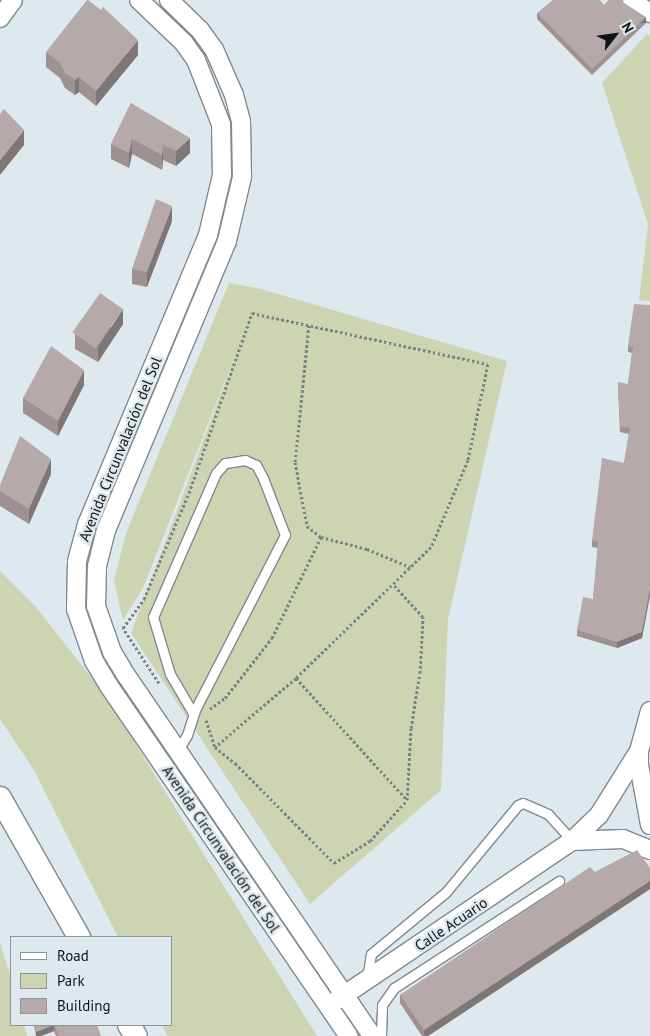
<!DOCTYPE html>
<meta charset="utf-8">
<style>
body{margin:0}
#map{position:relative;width:650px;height:1036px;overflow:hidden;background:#dee8ef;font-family:"PT Sans",sans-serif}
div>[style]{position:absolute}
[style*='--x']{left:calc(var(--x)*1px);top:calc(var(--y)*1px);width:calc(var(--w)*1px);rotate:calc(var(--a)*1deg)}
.green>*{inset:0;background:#cdd4b2}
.path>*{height:3px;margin-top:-1.5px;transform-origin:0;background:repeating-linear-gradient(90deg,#7b8287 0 2.5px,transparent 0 5px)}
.roads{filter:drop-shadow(1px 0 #808990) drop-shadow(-1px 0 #808990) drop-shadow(0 1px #808990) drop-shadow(0 -1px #808990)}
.service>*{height:9px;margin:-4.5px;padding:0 4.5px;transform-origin:4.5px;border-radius:4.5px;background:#fff}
.minor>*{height:18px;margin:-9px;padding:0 9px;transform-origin:9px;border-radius:9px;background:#fff}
.tertiary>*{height:22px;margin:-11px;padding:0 11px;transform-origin:11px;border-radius:11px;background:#fff}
.wall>*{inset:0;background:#9d9191}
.shaded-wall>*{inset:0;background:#7f7676;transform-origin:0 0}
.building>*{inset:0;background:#b6a9a9;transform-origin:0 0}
span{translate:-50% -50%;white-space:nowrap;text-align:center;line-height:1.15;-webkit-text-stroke:5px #dee8ef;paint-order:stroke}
.street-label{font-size:15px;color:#111417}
.legend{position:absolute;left:10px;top:936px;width:162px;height:90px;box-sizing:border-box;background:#dee8ef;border:1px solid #8c9399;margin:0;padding:6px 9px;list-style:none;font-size:15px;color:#111417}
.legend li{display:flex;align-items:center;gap:10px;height:25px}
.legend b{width:25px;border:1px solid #8c9399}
.north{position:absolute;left:590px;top:10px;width:50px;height:50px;-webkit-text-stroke:4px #dee8ef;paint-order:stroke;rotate:60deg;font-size:14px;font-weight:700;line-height:20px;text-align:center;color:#111417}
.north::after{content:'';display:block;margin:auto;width:18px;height:22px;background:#111417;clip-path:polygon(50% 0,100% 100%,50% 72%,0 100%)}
</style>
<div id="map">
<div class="green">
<div style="clip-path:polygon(648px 33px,650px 36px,650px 301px,639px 300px,648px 224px,602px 83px)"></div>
<div style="clip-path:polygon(229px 283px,261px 289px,507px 361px,448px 619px,441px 790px,310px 904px,131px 633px,238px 348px,143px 588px,123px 620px,114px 580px,126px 533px)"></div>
<div style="clip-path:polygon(0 571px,36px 607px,105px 695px,317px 1036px,168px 1036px,162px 1025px,171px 1025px,171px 937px,118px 937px,34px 770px,0 719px)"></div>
<div style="clip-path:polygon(0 943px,11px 978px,11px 1025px,24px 1025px,27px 1036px,0 1036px)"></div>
</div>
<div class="path">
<div style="--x:309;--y:325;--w:138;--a:95.8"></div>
<div style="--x:295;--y:462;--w:65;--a:79.4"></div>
<div style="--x:307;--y:526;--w:18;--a:38"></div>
<div style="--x:321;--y:537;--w:48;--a:14.6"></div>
<div style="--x:367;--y:549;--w:47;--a:22.7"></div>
<div style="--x:296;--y:678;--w:165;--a:47.7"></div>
<div style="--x:159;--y:683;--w:66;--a:-123.2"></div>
<div style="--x:123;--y:628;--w:36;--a:-54"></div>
<div style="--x:144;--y:599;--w:115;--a:-67"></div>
<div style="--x:189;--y:493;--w:191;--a:-70.7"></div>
<div style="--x:252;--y:313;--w:241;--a:12.2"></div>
<div style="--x:488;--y:364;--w:98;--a:101.8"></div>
<div style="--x:468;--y:460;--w:95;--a:113"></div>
<div style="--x:431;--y:547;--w:188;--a:135.9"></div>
<div style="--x:296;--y:678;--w:106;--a:139.6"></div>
<div style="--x:210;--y:709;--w:19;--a:-36"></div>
<div style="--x:225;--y:698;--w:76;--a:-51.9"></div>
<div style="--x:272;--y:638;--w:112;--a:-64.1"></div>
<div style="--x:206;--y:720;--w:28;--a:72"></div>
<div style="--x:215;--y:747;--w:26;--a:39"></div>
<div style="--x:235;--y:763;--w:141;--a:45.3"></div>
<div style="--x:334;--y:863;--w:42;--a:-31.4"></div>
<div style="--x:370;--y:841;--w:55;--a:-47.9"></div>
<div style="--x:407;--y:800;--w:72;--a:-86.8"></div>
<div style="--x:411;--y:728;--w:56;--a:-80.7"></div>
<div style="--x:420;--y:673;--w:56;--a:-86.9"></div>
<div style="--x:423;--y:617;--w:45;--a:-132.3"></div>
</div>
<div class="roads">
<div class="service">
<div style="--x:178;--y:750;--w:17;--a:-59"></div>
<div style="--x:187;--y:735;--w:28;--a:-72"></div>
<div style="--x:196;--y:708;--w:195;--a:-62.8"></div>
<div style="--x:285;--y:535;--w:61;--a:-111.1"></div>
<div style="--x:263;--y:478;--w:15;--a:-118"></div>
<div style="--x:256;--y:465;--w:12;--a:-156"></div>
<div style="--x:245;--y:460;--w:20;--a:171"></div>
<div style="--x:225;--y:463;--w:13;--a:132"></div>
<div style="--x:216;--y:473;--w:157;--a:113.6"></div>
<div style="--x:153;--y:617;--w:59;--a:73.4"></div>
<div style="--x:170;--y:674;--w:45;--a:59.5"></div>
<div style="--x:367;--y:979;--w:25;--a:-81"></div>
<div style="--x:371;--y:954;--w:97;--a:-39.6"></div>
<div style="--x:446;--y:892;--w:113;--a:-50.4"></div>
<div style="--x:518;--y:805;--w:5;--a:-22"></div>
<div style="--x:523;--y:803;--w:27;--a:24"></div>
<div style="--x:548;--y:814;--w:36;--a:48"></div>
<div style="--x:381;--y:1036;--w:31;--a:-88"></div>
<div style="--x:382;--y:1005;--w:21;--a:-55"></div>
<div style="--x:394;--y:988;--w:197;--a:-33"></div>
</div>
<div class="minor">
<div style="--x:139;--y:0;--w:62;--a:43.7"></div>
<div style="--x:184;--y:43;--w:21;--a:55"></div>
<div style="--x:196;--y:60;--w:69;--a:68.7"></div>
<div style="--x:221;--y:124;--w:51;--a:88.9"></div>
<div style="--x:222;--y:175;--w:62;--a:103.1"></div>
<div style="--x:208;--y:235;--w:313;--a:112.7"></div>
<div style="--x:87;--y:524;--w:39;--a:105"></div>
<div style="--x:77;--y:562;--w:47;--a:91.2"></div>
<div style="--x:76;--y:609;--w:55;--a:70.9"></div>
<div style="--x:94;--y:661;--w:29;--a:59"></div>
<div style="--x:109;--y:686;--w:424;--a:55.6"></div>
<div style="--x:169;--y:0;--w:43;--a:44.1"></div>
<div style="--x:200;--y:30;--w:24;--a:54"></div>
<div style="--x:214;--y:49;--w:50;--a:66.5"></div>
<div style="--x:234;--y:95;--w:27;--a:75"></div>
<div style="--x:241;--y:121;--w:56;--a:89"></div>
<div style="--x:242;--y:177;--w:66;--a:103.2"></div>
<div style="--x:227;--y:241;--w:313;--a:112.7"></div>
<div style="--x:106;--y:530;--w:37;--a:104"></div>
<div style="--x:97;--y:566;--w:40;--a:91.4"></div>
<div style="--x:96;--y:606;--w:49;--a:70.8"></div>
<div style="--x:112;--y:652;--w:27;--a:59"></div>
<div style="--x:126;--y:675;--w:437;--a:55.7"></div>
<div style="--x:630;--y:0;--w:24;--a:33"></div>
<div style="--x:0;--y:18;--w:22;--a:-54"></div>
<div style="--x:650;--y:711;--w:41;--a:105.4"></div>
<div style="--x:639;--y:751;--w:14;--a:90"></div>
<div style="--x:639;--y:765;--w:61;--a:79.6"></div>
<div style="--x:572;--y:841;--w:51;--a:-2.2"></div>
<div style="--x:623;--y:839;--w:29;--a:22"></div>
<div style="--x:337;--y:1000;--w:284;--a:-34.1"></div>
<div style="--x:572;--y:841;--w:37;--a:-44"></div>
<div style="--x:599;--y:815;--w:75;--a:-58"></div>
</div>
<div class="tertiary">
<div style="--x:0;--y:798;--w:160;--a:60.4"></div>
<div style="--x:129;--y:1025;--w:13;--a:58"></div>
</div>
</div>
<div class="wall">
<div style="clip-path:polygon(624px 3px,646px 23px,592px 75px,537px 19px,537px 13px)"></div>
<div style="clip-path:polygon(46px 52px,138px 55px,96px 106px,79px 92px,75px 95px,65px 88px,60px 78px,46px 67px)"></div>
<div style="clip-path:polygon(131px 103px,190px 153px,176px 166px,163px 160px,162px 170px,132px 154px,129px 168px,111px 159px,111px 144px)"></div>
<div style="clip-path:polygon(172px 221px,147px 287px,132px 284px,132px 269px)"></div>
<div style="clip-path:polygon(650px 305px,650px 595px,642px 638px,617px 648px,577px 636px,577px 630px,593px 599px,598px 548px,592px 547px,592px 541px,624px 463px,629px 434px,620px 432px,618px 388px,628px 384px,632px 353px,628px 352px,628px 346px)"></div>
<div style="clip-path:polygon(123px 324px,98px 362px,75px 349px,75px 334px)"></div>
<div style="clip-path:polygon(84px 385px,58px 436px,23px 413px,23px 398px)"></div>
<div style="clip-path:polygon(51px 474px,29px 524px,0 506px,0 485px)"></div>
<div style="clip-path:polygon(650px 868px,650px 889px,428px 1036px,422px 1036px,400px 1003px,400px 995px,595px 872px)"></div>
<div style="clip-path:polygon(34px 1025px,73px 1025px,73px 1026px,101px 1036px,56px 1036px,54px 1031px,41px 1036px,36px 1036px)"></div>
</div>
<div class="shaded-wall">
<div style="left:646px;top:17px;width:6px;height:75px;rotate:90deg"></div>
<div style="clip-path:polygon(138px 40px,138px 55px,96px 106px,96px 91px)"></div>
<div style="clip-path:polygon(79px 77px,79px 92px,75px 95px,75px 80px)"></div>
<div style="clip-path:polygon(24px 130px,24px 145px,0 175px,0 160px)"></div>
<div style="clip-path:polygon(190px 138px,190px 153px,176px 166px,176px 151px)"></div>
<div style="clip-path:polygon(132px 139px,132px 154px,129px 168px,129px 153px)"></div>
<div style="clip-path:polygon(163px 145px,163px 160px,162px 170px,162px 155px)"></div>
<div style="clip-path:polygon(172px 206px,172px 221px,147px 287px,147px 272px)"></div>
<div style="clip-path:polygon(123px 309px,123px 324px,98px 362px,98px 347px)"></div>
<div style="clip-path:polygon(84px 370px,84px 385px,58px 436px,58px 421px)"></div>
<div style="clip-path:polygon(51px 459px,51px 474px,29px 524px,29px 509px)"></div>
<div style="clip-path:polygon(650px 589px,650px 595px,642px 638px,617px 648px,617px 642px)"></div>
<div style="clip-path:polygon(650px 881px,650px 889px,428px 1036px,424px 1036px,424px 1030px)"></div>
<div style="clip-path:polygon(54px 1025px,54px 1031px,41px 1036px,36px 1036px,36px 1032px)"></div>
</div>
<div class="building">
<div style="clip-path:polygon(87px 0,88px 0,101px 10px,103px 7px,138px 40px,96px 91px,79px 77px,75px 80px,65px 73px,60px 63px,46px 52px)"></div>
<div style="clip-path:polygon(553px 0,600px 0,604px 5px,609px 0,623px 0,624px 3px,646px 17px,592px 69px,537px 13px)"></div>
<div style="clip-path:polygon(131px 103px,190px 138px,176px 151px,163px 145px,162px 155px,132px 139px,129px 153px,111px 144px)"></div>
<div style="clip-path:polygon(4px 109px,24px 130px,0 160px,0 114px)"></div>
<div style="clip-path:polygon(156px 199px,172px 206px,147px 272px,132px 269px)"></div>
<div style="left:100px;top:293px;width:28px;height:48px;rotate:35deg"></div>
<div style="clip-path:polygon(634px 304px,650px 305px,650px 589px,642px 632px,617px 642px,577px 630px,583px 597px,593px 599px,598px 542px,592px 541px,602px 458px,624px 463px,630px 428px,620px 426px,618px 382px,628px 384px,633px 347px,628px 346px)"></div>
<div style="clip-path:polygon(51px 346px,84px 370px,58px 421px,23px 398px)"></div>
<div style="clip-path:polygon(20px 436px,51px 459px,29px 509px,0 491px,0 485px)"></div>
<div style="clip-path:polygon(637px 850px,650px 868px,650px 881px,424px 1030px,400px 995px,590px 867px,595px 872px)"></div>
<div style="clip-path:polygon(35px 1025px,73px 1025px,73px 1026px,77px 1025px,97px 1025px,101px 1036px,59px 1036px,54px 1025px,36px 1032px)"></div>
</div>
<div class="street-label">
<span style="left:120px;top:449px;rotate:-68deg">Avenida Circunvalación del Sol</span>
<span style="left:221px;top:849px;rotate:56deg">Avenida Circunvalación del Sol</span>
<span style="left:451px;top:924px;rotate:-34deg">Calle Acuario</span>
</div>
<ul class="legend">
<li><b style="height:6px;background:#fff"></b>Road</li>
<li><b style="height:14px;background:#cdd4b2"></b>Park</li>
<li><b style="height:14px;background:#b6a9a9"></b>Building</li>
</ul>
<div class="north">N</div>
</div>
